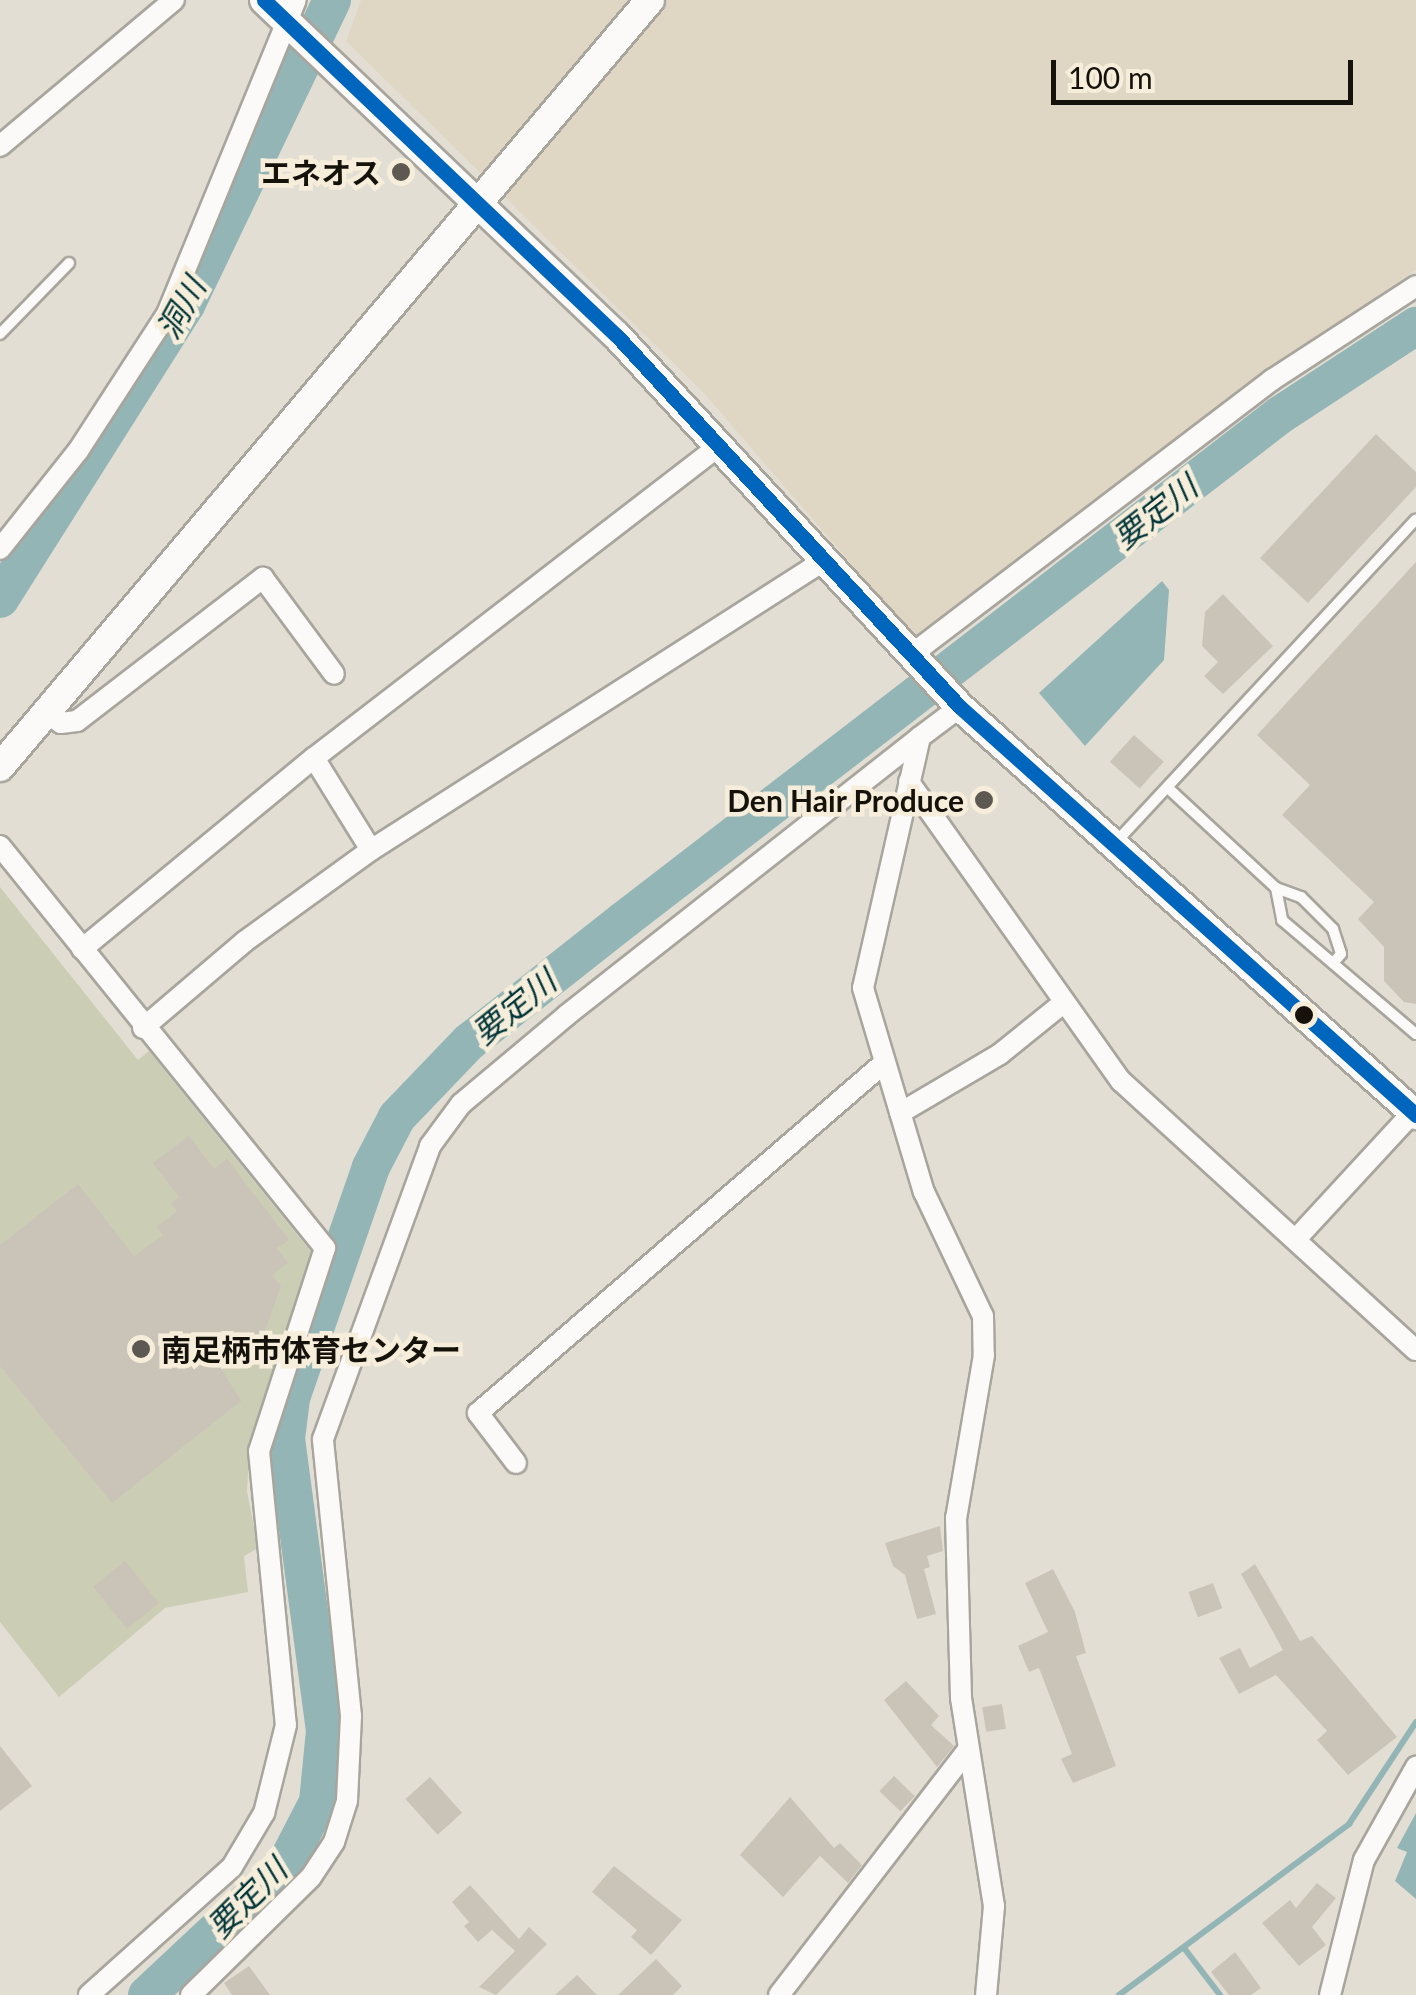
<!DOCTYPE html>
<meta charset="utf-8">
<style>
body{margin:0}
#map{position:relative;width:1416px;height:1995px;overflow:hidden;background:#e3ded4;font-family:Lato,"Noto Sans JP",sans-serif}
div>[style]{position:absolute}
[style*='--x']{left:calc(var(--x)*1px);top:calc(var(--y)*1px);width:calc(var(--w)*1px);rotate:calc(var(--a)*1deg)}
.built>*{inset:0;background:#dfd7c4}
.green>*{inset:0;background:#cccdb5}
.water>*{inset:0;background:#93b5b6}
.stream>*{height:6px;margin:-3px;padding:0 3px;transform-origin:3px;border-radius:3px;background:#93b5b6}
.river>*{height:38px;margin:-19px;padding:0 19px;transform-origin:19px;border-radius:19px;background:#93b5b6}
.building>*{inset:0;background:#cac4b8;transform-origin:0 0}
.roads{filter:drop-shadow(2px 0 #a8a59d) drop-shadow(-2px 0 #a8a59d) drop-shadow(0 2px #a8a59d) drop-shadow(0 -2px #a8a59d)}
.lane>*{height:10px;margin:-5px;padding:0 5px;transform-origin:5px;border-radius:5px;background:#fbfaf9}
.street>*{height:20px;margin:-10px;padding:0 10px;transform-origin:10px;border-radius:10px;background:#fbfaf9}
.secondary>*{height:28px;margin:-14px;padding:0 14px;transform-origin:14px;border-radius:14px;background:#fbfaf9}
.bus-1>*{height:15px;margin:-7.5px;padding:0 7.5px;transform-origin:7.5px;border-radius:7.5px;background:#0065bd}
.dots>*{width:28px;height:28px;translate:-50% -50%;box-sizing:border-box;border:5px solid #f6eedb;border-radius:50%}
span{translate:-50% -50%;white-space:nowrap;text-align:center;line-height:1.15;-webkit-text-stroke:9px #f6eedb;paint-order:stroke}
.poi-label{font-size:30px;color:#15120c;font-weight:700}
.right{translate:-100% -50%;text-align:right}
.left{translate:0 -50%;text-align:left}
.water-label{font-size:32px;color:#003438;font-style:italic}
.scale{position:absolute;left:1051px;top:60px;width:302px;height:45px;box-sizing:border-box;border:5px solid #15120c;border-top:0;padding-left:12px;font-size:30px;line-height:35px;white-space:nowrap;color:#15120c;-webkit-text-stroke:8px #f6eedb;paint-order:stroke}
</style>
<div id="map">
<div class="built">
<div style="clip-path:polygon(361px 0,1416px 0,1416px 270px,1248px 382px,917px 640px,702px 391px,346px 41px)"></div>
</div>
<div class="green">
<div style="clip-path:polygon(0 887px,138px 1060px,149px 1051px,316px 1258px,250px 1439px,247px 1491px,258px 1548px,244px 1556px,248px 1592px,165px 1608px,59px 1697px,0 1622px)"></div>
</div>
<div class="water">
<div style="clip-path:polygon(1162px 581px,1169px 590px,1164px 660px,1085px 746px,1039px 693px)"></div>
<div style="clip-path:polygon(1416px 1813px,1416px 1899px,1395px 1881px,1407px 1852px,1397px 1848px)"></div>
</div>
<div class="stream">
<div style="--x:1184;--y:1948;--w:59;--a:52.5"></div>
<div style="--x:1119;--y:1995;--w:287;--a:-36.6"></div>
<div style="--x:1349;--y:1824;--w:122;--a:-56.7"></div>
</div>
<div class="river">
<div style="--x:0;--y:599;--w:348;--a:-57.7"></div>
<div style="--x:186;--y:305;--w:338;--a:-64.4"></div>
<div style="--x:147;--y:1995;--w:189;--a:-43.1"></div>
<div style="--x:285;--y:1866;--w:72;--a:-62.7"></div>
<div style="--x:318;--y:1802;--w:71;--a:-84.4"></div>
<div style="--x:325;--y:1731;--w:295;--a:-97.6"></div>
<div style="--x:286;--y:1439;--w:41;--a:-83"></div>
<div style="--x:291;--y:1398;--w:244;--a:-70.9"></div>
<div style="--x:371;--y:1167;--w:56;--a:-62.5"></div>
<div style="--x:397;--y:1117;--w:104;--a:-46.2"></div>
<div style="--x:469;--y:1042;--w:197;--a:-38.2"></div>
<div style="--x:624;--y:920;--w:828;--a:-37.59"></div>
<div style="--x:1280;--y:415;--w:163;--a:-33.2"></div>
</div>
<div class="building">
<div style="clip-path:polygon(1376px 434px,1416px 472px,1416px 487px,1308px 603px,1260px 558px)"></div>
<div style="clip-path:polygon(1416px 562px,1416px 1004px,1404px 1002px,1384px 981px,1384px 947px,1358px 919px,1374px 902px,1282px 815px,1310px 785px,1257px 735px)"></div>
<div style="clip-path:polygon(1223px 594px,1273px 646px,1223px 694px,1204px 676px,1218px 662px,1202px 646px,1205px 612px)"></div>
<div style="left:1134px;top:735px;width:40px;height:36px;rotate:42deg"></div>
<div style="clip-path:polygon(189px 1136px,214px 1169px,227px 1159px,289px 1240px,277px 1248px,288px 1263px,272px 1275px,281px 1286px,263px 1336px,221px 1368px,241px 1401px,112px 1503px,0 1366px,0 1245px,78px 1184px,134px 1256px,163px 1235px,156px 1227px,177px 1211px,171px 1203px,179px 1197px,153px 1163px)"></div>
<div style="clip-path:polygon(940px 1526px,943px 1551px,927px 1556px,930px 1567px,924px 1569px,936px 1614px,917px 1619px,905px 1575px,893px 1566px,885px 1543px)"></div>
<div style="left:125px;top:1561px;width:54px;height:41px;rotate:51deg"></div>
<div style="clip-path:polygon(1255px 1564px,1300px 1641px,1312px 1636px,1397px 1737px,1348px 1775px,1317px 1740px,1327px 1731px,1276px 1675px,1239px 1694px,1219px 1658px,1240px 1648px,1250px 1668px,1283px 1650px,1241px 1574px)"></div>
<div style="clip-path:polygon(1053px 1569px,1075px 1612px,1086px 1653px,1076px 1656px,1116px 1766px,1073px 1783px,1061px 1759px,1072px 1754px,1039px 1668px,1029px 1672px,1018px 1646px,1048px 1632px,1025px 1583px)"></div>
<div style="left:1213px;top:1583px;width:27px;height:26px;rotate:70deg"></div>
<div style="clip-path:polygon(906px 1681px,939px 1716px,931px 1725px,954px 1746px,937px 1767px,884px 1700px)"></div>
<div style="left:1002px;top:1704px;width:25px;height:20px;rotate:81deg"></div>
<div style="clip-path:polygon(0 1746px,32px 1786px,0 1811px)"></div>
<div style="left:894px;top:1776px;width:29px;height:21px;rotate:44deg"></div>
<div style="left:430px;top:1777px;width:48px;height:33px;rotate:48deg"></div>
<div style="clip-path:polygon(790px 1797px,834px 1848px,840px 1843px,862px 1865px,848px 1883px,820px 1856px,783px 1897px,740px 1855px)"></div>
<div style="clip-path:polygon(614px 1866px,682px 1920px,651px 1955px,631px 1937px,637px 1930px,592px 1892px)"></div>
<div style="clip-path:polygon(1317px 1883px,1336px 1898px,1312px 1927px,1326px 1945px,1299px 1966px,1262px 1923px,1290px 1900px,1296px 1908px)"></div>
<div style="clip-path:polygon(470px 1885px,519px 1939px,529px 1927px,547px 1944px,496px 1995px,479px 1987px,515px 1951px,492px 1930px,478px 1942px,464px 1926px,469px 1922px,452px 1902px)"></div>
<div style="clip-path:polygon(1235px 1952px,1261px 1988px,1251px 1995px,1229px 1995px,1211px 1972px)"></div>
<div style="clip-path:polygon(656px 1959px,682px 1986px,673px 1995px,618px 1995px)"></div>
<div style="clip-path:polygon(249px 1966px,270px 1995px,232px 1995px,224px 1983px)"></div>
<div style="clip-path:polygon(577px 1975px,597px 1995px,555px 1995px)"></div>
</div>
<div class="roads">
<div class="lane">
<div style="--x:0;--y:334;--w:99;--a:-45.8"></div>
<div style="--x:1168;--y:788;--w:147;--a:42.8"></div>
<div style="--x:1276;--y:888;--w:33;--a:79"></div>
<div style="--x:1282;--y:920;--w:176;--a:40.4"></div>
<div style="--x:1117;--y:841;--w:439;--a:-47.1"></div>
<div style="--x:1276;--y:888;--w:27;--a:20"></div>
<div style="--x:1301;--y:897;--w:45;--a:45"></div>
<div style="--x:1333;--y:929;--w:26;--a:72"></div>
<div style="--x:1341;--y:954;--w:9;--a:131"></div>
</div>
<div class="street">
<div style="--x:0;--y:146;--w:227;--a:-40"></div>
<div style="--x:0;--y:549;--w:125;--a:-51.5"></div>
<div style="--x:78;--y:451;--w:163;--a:-57"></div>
<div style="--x:167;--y:314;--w:339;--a:-67.7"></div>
<div style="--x:911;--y:655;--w:454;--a:-37.3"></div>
<div style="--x:1272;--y:380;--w:172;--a:-33.1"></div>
<div style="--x:960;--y:707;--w:50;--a:143.1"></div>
<div style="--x:920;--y:737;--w:257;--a:102.8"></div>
<div style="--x:863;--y:988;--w:213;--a:73.4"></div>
<div style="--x:924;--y:1192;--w:137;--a:64.6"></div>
<div style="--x:983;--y:1316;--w:39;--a:89"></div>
<div style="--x:984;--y:1355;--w:165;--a:99.7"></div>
<div style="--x:956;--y:1518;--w:180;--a:88.4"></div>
<div style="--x:961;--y:1698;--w:211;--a:81"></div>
<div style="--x:994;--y:1906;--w:89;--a:95.1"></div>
<div style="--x:47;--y:713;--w:17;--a:36"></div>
<div style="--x:61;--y:723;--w:16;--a:-7"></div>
<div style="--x:77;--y:721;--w:235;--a:-37.6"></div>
<div style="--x:263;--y:578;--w:119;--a:53.5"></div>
<div style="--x:314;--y:758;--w:108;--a:58.2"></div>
<div style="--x:909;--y:782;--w:367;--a:54.7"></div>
<div style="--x:1121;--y:1081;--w:399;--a:42.4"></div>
<div style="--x:0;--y:846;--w:517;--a:51.05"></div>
<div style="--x:325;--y:1248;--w:213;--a:108"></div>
<div style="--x:259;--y:1451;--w:275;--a:84.4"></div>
<div style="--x:286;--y:1725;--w:91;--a:104"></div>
<div style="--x:264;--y:1813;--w:63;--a:120.7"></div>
<div style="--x:232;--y:1867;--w:192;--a:138.2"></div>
<div style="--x:82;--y:949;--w:301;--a:-39.5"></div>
<div style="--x:314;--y:758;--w:511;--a:-37.61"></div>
<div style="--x:143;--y:1028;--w:133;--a:-40.4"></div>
<div style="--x:244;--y:942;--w:157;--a:-35.9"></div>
<div style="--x:371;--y:850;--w:539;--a:-32.57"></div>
<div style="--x:900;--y:1113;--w:116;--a:-30.5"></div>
<div style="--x:1000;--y:1054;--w:80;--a:-38.9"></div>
<div style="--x:1296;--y:1239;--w:173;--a:-47.3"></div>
<div style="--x:516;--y:1463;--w:63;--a:-127.2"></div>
<div style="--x:478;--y:1413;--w:536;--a:-40.76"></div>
<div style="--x:191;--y:1995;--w:168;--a:-44.5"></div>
<div style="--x:311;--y:1877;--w:42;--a:-56.7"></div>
<div style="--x:334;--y:1842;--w:43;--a:-72.4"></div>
<div style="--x:347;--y:1801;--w:85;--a:-87.3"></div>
<div style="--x:351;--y:1716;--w:278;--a:-95.8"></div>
<div style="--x:323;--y:1439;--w:312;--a:-69.9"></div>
<div style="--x:430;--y:1146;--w:52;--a:-53.6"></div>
<div style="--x:461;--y:1104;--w:138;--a:-40"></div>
<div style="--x:567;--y:1015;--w:449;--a:-38.2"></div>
<div style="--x:779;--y:1995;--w:309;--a:-52.4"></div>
<div style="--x:1330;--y:1995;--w:139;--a:-75.9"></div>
<div style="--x:1364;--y:1860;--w:107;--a:-60.8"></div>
</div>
<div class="secondary">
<div style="--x:264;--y:0;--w:487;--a:43.6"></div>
<div style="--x:617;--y:336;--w:505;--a:47.25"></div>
<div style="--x:960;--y:707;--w:612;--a:41.82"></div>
<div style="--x:0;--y:767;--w:1005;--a:-49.72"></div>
</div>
</div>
<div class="bus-1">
<div style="--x:264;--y:0;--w:487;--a:43.6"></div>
<div style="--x:617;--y:336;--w:505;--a:47.25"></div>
<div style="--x:960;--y:707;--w:612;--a:41.82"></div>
</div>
<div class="dots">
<div style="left:401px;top:172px;background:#5d5952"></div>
<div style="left:984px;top:800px;background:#5d5952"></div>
<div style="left:1304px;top:1015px;background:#15120c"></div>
<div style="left:141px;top:1349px;background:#5d5952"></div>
</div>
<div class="poi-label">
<span class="right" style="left:381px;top:172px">エネオス</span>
<span class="right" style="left:964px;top:800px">Den Hair Produce</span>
<span class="left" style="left:161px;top:1349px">南足柄市体育センター</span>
</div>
<div class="water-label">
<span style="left:181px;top:308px;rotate:-61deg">洞川</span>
<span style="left:1155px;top:512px;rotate:-38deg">要定川</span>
<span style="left:514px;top:1007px;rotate:-39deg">要定川</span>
<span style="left:247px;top:1898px;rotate:-45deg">要定川</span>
</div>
<div class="scale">100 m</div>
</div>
